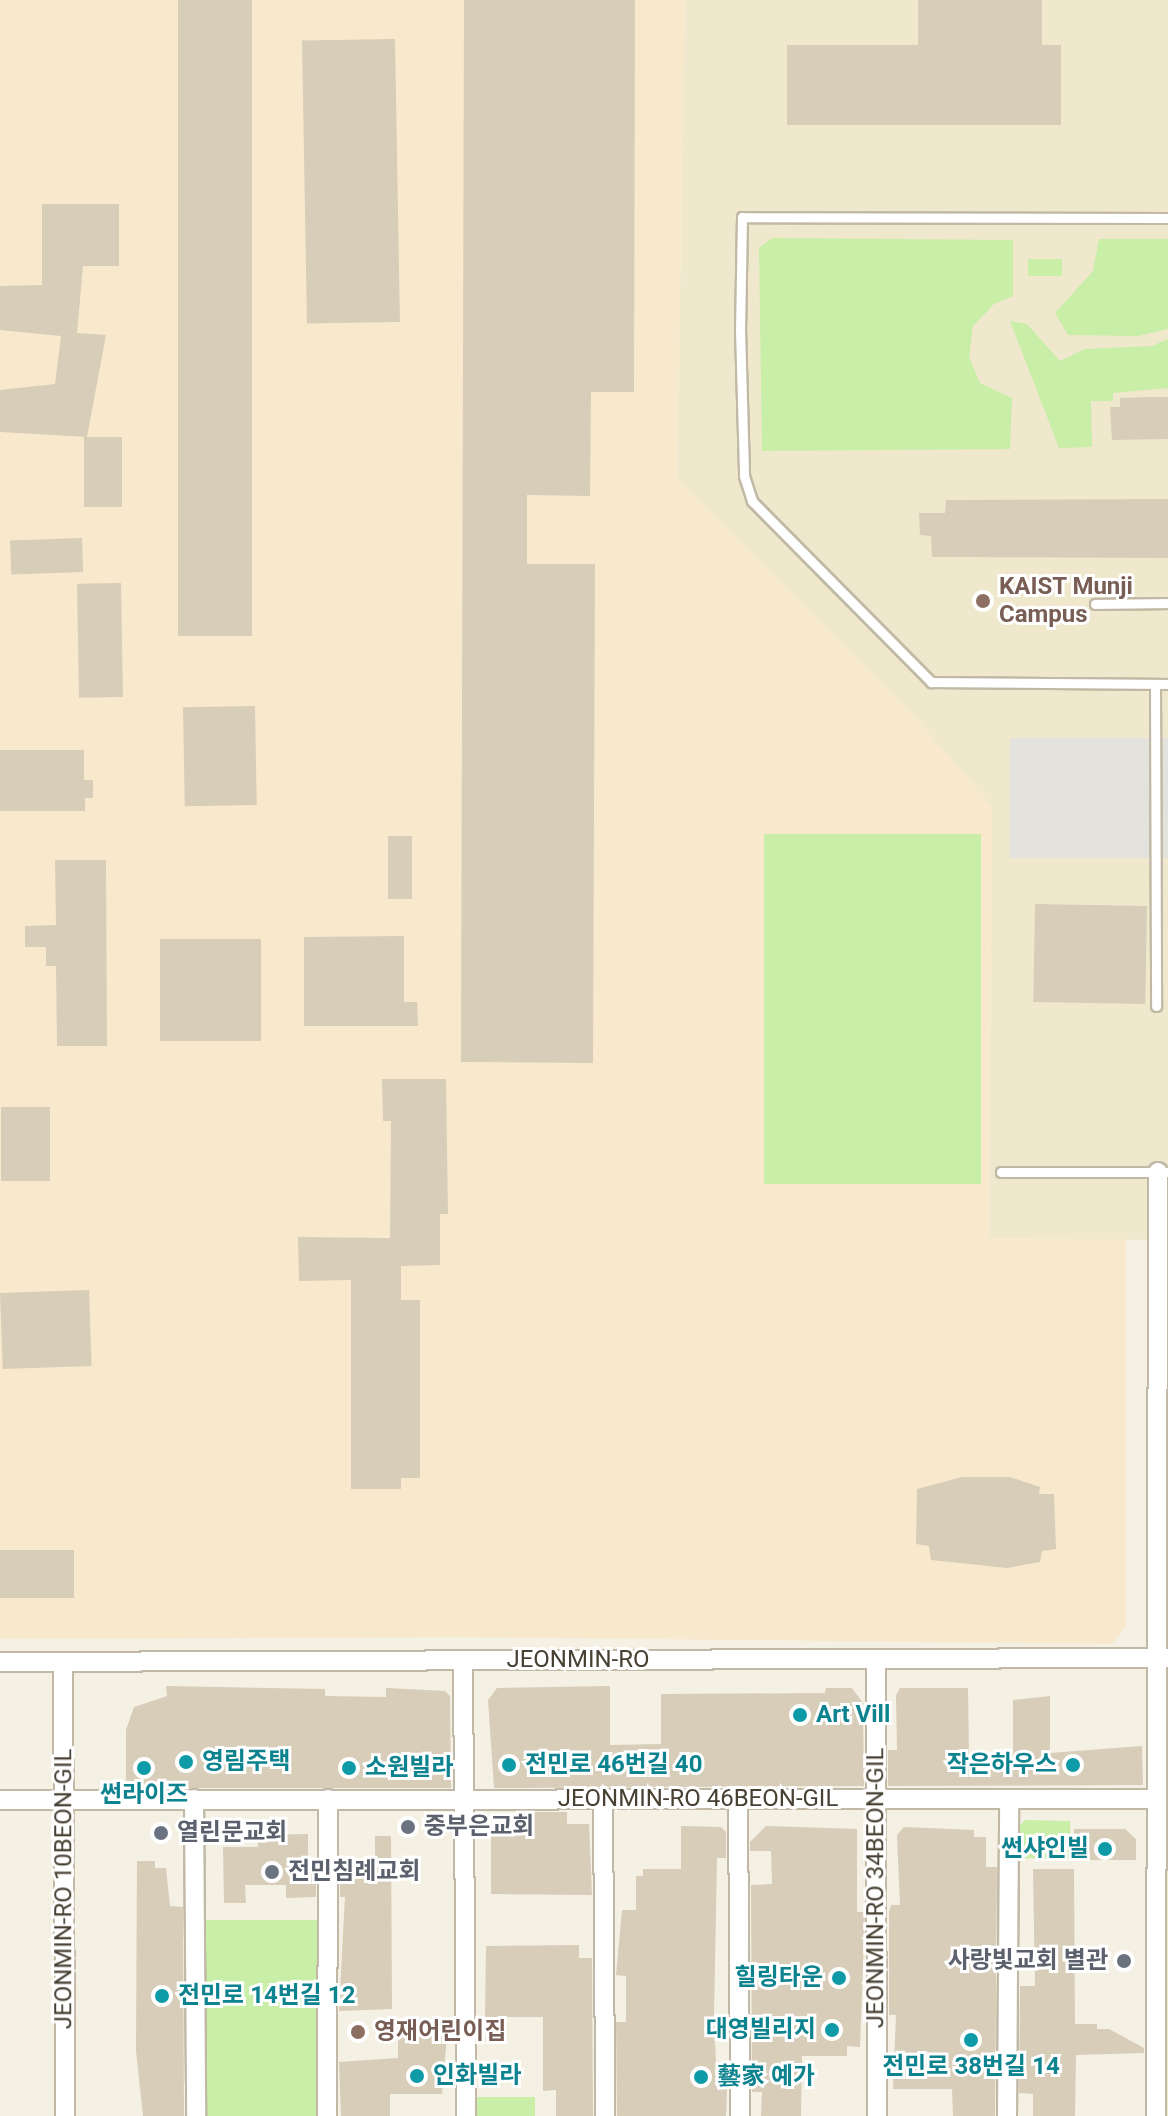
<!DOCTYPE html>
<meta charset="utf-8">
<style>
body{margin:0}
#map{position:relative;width:1168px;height:2116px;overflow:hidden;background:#f4f0e4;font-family:Roboto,"Noto Sans KR",sans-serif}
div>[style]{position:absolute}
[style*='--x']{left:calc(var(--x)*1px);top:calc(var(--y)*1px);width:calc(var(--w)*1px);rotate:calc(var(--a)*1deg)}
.commercial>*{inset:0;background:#f9e9cc}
.education>*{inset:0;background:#efe8cc}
.green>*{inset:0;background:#c9eea7;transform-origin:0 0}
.parking>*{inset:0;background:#e4e2dd;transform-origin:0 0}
.building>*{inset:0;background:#d7cdb8;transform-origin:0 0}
.roads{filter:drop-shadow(2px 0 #c1b9a5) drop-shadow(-2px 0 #c1b9a5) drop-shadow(0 2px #c1b9a5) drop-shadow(0 -2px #c1b9a5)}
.lane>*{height:9px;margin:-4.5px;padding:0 4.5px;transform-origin:4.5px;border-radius:4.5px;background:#fff}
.street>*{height:18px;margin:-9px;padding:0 9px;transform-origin:9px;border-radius:9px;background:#fff}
.dots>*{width:22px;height:22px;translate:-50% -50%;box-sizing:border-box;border:4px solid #fff;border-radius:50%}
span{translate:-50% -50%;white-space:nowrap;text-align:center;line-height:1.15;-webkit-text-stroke:6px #fff;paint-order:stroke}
.education-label{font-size:24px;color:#785e54;font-weight:700}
.left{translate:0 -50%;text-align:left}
.street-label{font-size:24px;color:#474033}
.culture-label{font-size:24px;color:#0d838f;font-weight:700}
.right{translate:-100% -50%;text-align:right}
.worship-label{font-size:24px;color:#5b616d;font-weight:700}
</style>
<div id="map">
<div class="commercial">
<div style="clip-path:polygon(0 0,685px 0,677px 480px,919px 722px,992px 806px,989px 1238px,1126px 1239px,1126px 1626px,1112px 1644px,458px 1637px,0 1639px)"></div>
</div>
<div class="education">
<div style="clip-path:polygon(685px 0,1168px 0,1168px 1647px,1165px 1240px,989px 1238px,992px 806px,919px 722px,677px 480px)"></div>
<div style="clip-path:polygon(1168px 1710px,1168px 2116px,1156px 2116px,1158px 1796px)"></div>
</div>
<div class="green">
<div style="clip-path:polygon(772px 238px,1013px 240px,1013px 296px,994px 304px,973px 326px,969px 357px,980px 383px,1012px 398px,1010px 449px,762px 451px,759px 248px)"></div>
<div style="clip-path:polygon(1099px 239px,1168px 239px,1168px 329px,1138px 336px,1068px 335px,1055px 313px,1093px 271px)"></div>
<div style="left:1028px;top:259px;width:34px;height:17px"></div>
<div style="clip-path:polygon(1010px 321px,1027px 324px,1060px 361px,1085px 349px,1152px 346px,1168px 339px,1168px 388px,1113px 393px,1113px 401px,1091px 401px,1092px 447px,1059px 448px)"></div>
<div style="left:764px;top:834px;width:217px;height:350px"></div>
<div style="clip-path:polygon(1025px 1820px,1070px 1821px,1071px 1859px,1013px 1858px,1016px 1830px)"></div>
<div style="left:318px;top:1920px;width:196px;height:113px;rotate:90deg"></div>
<div style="left:476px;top:2097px;width:59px;height:19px"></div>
</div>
<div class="parking">
<div style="left:1168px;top:738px;width:120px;height:158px;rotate:90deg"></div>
</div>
<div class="building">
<div style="left:178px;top:0;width:74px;height:636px"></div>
<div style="clip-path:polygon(464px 0,635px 0,634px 392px,591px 392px,590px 496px,527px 495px,527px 564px,595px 564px,593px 1063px,461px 1062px)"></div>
<div style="clip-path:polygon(918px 0,1042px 0,1042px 45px,1061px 45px,1061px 125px,787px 125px,787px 45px,918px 45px)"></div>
<div style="left:395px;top:39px;width:283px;height:93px;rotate:89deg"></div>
<div style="clip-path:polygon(42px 204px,119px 204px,119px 266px,83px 266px,77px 333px,106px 335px,87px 437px,0 432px,0 390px,55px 384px,61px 336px,0 330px,0 286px,42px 285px)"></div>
<div style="clip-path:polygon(1151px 397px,1168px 397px,1168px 439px,1112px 440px,1110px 407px,1120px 407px,1120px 398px)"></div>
<div style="left:84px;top:437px;width:38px;height:70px"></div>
<div style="clip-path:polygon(1168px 499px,1168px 558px,932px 557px,931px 536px,920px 535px,919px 513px,945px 513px,946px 500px)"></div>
<div style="left:82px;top:538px;width:34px;height:72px;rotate:88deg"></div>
<div style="left:121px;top:583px;width:114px;height:44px;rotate:89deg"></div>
<div style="left:255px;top:706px;width:99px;height:72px;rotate:89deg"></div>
<div style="clip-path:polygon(0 750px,84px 750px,84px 780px,93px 780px,93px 798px,85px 798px,85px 811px,0 811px)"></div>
<div style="left:388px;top:836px;width:24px;height:63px"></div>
<div style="clip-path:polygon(55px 860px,106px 860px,107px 1046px,57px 1046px,56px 966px,46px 966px,46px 947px,25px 947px,25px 926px,56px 925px)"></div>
<div style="left:1035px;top:904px;width:112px;height:98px;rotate:1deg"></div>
<div style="clip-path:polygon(404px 936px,404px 1002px,417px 1002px,418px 1026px,304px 1026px,304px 937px)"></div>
<div style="left:160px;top:939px;width:101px;height:102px"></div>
<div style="clip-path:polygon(382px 1079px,446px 1079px,448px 1214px,440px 1214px,440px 1265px,401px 1266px,401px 1300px,420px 1300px,420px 1478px,401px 1478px,401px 1489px,351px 1489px,351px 1280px,299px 1281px,298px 1237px,390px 1238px,391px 1121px,383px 1121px)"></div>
<div style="left:1px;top:1107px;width:49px;height:74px"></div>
<div style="left:89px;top:1290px;width:76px;height:89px;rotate:88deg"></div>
<div style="clip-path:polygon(962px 1477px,1010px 1477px,1040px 1487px,1039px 1494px,1054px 1494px,1056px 1549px,1042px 1551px,1040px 1562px,1007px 1568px,931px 1560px,929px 1546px,916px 1544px,917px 1489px)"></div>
<div style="left:74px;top:1550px;width:48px;height:74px;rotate:90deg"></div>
<div style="clip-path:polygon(166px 1686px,325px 1689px,325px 1696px,386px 1697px,386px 1688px,445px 1691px,450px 1696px,451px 1788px,126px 1788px,126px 1730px,134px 1707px,167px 1696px)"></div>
<div style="clip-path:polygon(610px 1686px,610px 1745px,661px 1744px,661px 1694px,825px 1693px,826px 1688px,852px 1688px,863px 1703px,864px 1786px,494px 1788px,488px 1700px,497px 1688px)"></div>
<div style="clip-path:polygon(900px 1688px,968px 1688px,969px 1754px,1013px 1754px,1013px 1700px,1050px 1696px,1050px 1753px,1142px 1746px,1143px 1785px,888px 1786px,888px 1750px,897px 1750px,896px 1695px)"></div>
<div style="clip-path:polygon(525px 1812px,567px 1812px,567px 1824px,589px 1824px,592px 1895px,491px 1894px,491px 1833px,529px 1814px)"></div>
<div style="clip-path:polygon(681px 1826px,721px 1827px,726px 1832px,726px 1858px,717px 1858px,714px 2016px,716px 2062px,728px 2061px,726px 2116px,617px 2116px,616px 2022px,626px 2022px,626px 1976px,616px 1975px,622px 1910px,636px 1910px,636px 1876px,643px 1876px,643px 1869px,681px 1869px)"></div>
<div style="clip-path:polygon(766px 1826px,857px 1829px,857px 1912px,865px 1912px,860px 2047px,847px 2046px,847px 2056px,802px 2056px,801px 2116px,761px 2116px,762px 2092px,752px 2092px,751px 1885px,772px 1884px,771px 1851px,750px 1851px,750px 1842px)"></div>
<div style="clip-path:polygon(904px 1827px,974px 1830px,974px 1837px,986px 1837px,986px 1867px,997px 1867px,995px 2116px,953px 2116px,952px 2089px,893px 2089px,896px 2015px,889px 2015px,889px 1912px,891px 1905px,900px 1905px,897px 1835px)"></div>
<div style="clip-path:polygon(1074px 1829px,1125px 1829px,1136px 1839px,1136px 1860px,1074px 1860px)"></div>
<div style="clip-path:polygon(308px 1834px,308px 1862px,316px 1862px,316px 1897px,286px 1898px,286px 1885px,245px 1885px,246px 1903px,224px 1903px,223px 1847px,258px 1847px,257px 1835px)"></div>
<div style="clip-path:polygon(375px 1836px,391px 1836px,392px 2009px,339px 2011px,345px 1897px,340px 1897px,340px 1877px,375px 1871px)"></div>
<div style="clip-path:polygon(137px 1861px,155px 1861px,155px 1868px,166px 1868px,170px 1906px,183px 1907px,184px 2116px,143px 2116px,136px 2051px)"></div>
<div style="clip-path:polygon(1033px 1869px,1074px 1869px,1075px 2024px,1097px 2024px,1097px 2029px,1109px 2029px,1144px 2048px,1144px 2053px,1076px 2055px,1075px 2116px,1033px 2116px,1033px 2094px,1019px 2093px,1020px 1986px,1035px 1986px)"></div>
<div style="clip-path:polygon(579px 1945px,579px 1958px,592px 1958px,593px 2116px,556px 2116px,556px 2090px,543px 2091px,543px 2017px,485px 2017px,486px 1946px)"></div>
<div style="clip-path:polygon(398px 2024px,448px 2024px,442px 2094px,390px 2094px,390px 2116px,341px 2116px,339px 2062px,398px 2058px)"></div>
</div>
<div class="roads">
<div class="lane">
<div style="--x:1168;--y:218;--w:426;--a:-179.9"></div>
<div style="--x:742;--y:217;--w:112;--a:91"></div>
<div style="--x:740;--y:329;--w:147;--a:88.4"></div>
<div style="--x:744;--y:476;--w:26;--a:72"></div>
<div style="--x:752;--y:501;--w:255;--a:45.3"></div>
<div style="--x:931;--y:682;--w:237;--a:0.5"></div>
<div style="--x:1095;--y:604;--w:73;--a:-0.8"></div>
<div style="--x:1155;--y:684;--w:322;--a:89.8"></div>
<div style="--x:1001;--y:1172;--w:167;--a:0"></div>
</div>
<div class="street">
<div style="--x:876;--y:1659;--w:457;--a:89.9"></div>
<div style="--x:463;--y:1661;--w:455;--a:89.6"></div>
<div style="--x:0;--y:1662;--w:1168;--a:-0.2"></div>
<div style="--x:63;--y:1662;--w:454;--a:89.7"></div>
<div style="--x:194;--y:1799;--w:317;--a:89.6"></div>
<div style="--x:603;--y:1799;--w:317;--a:89.6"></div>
<div style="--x:738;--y:1799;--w:317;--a:89.6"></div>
<div style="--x:0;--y:1800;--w:1156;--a:-0.05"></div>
<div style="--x:327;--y:2116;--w:317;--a:-89.8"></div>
<div style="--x:1007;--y:2116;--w:317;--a:-89.6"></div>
<div style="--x:1156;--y:2116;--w:944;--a:-89.88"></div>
</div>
</div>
<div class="dots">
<div style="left:983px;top:601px;background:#8d6e63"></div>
<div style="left:800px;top:1715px;background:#0f9aa8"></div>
<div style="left:186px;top:1762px;background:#0f9aa8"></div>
<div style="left:509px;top:1765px;background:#0f9aa8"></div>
<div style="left:1073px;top:1765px;background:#0f9aa8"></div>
<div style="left:144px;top:1768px;background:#0f9aa8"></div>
<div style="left:349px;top:1768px;background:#0f9aa8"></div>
<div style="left:408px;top:1827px;background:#6b7280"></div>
<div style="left:161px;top:1833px;background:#6b7280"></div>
<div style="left:1105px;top:1849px;background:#0f9aa8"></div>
<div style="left:272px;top:1872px;background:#6b7280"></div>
<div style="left:1124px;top:1961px;background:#6b7280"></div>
<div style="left:839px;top:1978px;background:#0f9aa8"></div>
<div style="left:162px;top:1996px;background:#0f9aa8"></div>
<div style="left:832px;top:2030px;background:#0f9aa8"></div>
<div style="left:358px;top:2032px;background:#8d6e63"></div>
<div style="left:971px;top:2040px;background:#0f9aa8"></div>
<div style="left:417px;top:2076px;background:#0f9aa8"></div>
<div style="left:701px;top:2077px;background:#0f9aa8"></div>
</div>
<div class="education-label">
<span class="left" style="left:999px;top:601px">KAIST Munji<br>Campus</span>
<span class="left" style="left:374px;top:2032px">영재어린이집</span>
</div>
<div class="street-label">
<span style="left:578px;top:1660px">JEONMIN-RO</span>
<span style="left:698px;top:1799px">JEONMIN-RO 46BEON-GIL</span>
<span style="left:876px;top:1888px;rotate:-90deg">JEONMIN-RO 34BEON-GIL</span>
<span style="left:64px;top:1889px;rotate:-90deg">JEONMIN-RO 10BEON-GIL</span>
</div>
<div class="culture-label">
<span class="left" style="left:816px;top:1715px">Art Vill</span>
<span class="left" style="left:202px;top:1762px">영림주택</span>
<span class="left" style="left:525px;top:1765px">전민로 46번길 40</span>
<span class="right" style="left:1057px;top:1765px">작은하우스</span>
<span class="left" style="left:365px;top:1768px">소원빌라</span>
<span style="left:144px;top:1795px">썬라이즈</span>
<span class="right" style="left:1089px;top:1849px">썬샤인빌</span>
<span class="right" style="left:823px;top:1978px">힐링타운</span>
<span class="left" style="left:178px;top:1996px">전민로 14번길 12</span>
<span class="right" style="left:816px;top:2030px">대영빌리지</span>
<span style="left:971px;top:2067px">전민로 38번길 14</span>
<span class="left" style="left:433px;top:2076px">인화빌라</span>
<span class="left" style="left:717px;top:2077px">藝家 예가</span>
</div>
<div class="worship-label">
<span class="left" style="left:424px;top:1827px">중부은교회</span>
<span class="left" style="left:177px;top:1833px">열린문교회</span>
<span class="left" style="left:288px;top:1872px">전민침례교회</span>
<span class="right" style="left:1108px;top:1961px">사랑빛교회 별관</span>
</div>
</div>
